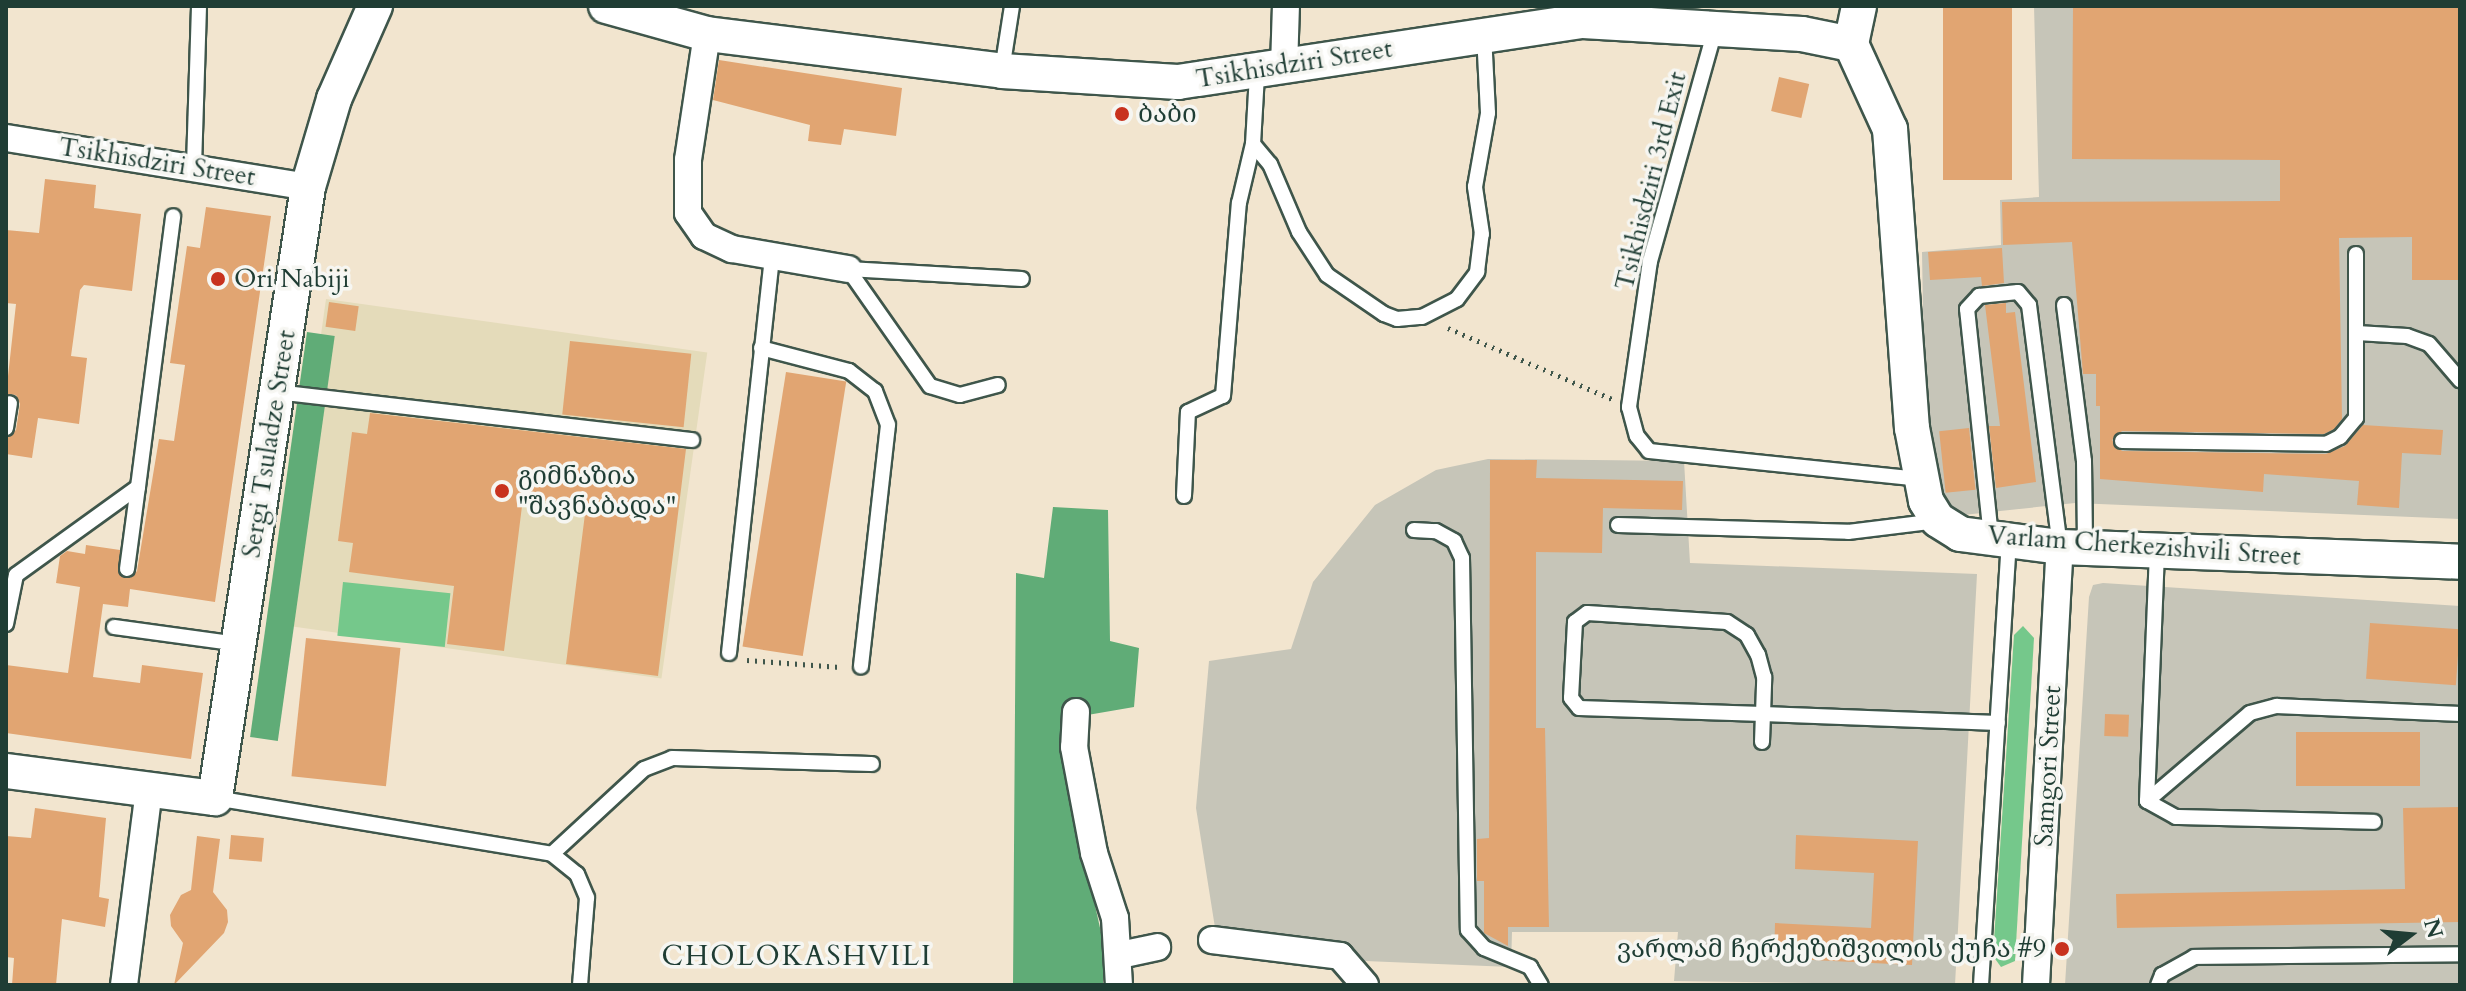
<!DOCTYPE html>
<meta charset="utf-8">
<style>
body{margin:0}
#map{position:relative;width:2466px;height:991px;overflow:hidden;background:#f2e5cf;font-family:Cardo,"Noto Serif Georgian",serif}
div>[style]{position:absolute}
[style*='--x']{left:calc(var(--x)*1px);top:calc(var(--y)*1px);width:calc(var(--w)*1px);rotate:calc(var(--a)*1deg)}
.built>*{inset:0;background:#e4dbba;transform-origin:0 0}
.industrial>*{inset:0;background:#c6c5b8}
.green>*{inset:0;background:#75c88b;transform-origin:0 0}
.forest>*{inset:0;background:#60ac77;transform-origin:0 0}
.building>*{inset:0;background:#e1a572;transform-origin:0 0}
.path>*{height:5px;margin-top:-2.5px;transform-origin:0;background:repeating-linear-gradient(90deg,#3f564b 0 2px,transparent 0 8px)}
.roads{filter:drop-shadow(2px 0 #3f564b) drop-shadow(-2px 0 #3f564b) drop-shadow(0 2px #3f564b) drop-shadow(0 -2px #3f564b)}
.service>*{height:14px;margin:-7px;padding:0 7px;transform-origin:7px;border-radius:7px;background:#fff}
.minor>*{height:26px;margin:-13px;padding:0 13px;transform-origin:13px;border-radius:13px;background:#fff}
.tertiary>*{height:34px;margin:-17px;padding:0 17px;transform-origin:17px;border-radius:17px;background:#fff}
.dots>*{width:22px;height:22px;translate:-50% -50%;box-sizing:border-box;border:4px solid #f6f6f2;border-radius:50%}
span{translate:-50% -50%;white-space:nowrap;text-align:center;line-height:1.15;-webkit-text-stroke:7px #f6f6f2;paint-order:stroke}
.street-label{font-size:26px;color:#1f3d34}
.poi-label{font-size:26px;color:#1f3d34}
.left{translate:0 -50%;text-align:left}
.right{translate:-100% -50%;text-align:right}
.neighbourhood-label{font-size:28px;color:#1f3d34;letter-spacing:2px}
.frame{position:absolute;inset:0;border:8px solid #1f3d34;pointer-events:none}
.north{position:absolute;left:2370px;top:895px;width:80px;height:80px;-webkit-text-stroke:6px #f6f6f2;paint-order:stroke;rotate:74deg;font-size:22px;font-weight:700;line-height:32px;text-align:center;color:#1f3d34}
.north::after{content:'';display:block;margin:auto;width:28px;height:36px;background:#1f3d34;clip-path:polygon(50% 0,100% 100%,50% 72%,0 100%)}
</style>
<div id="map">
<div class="built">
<div style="left:326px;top:299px;width:385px;height:329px;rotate:8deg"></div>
</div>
<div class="industrial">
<div style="clip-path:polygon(2034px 6px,2460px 6px,2460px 519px,2075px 503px,1963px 515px,1938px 502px,1926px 486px,1922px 252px,2001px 245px,2000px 200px,2039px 197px)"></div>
<div style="clip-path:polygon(1488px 459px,1684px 461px,1690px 563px,1977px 574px,1955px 985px,1674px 981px,1678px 932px,1512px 932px,1511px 967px,1365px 961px,1336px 943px,1216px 934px,1196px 808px,1209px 661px,1291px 649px,1313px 582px,1375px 505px,1436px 470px)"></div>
<div style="clip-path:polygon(2103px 583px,2460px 606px,2460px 985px,2065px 985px,2089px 597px,2093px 585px)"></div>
</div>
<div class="green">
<div style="left:343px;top:582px;width:108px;height:54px;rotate:6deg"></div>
<div style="clip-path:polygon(2023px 626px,2034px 638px,2015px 961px,2001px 967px,1993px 956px,2014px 635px)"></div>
</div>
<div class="forest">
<div style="left:307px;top:332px;width:28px;height:409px;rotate:8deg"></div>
<div style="clip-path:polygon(1053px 507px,1108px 510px,1110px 641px,1139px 648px,1134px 707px,1070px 718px,1064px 765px,1104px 946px,1103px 985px,1013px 985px,1016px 573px,1044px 578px)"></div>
</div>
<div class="building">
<div style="left:1943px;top:6px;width:69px;height:174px"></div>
<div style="clip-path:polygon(2073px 6px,2460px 6px,2460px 280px,2412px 280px,2412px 237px,2339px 238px,2342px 419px,2334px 429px,2324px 434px,2122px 431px,2112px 440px,2122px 451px,2326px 454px,2345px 446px,2363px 425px,2443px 430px,2441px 455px,2402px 453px,2399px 508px,2357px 505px,2359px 481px,2264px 474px,2263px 492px,2100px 479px,2100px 406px,2096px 406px,2096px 374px,2083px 374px,2072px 242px,2003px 245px,2002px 202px,2280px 201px,2280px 160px,2072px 159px)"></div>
<div style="clip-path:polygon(719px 60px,902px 88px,896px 136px,844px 129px,841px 145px,808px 141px,810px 125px,713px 100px)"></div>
<div style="left:1779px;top:77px;width:31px;height:35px;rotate:13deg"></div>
<div style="clip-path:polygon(45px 179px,96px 185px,94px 208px,141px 214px,132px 291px,84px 285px,80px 290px,71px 356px,87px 358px,79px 424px,38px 418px,32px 458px,6px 454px,6px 438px,16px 430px,20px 404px,16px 395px,6px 394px,16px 304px,6px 303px,6px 230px,39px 233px)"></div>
<div style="clip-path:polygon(206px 207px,271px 216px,215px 602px,130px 589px,128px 607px,103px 604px,93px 677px,140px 683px,142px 665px,203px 673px,191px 759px,6px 733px,6px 665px,68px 673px,80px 587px,56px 583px,60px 556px,67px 551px,85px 554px,86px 545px,120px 550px,120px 576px,130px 578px,137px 571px,159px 439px,174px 441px,185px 365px,170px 363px,187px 246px,200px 248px)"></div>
<div style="clip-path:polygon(2002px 248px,2004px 283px,1982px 286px,1981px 277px,1930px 280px,1928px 252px)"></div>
<div style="left:329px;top:302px;width:30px;height:25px;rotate:8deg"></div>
<div style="clip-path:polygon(2006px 303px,2006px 313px,2015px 312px,2036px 482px,1996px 488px,1989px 426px,2000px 426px,1985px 305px)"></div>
<div style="left:570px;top:341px;width:122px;height:74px;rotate:6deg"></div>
<div style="left:786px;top:372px;width:61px;height:278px;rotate:9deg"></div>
<div style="clip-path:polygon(370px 413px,686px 449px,658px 676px,566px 664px,586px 506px,523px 498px,504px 651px,447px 644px,454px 586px,349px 572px,353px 543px,338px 541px,352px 432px,367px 434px)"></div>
<div style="left:1969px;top:428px;width:62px;height:30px;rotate:84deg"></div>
<div style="clip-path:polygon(1490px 460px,1537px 460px,1536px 478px,1683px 481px,1682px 510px,1603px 508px,1602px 553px,1536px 552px,1536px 728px,1545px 728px,1549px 927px,1508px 927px,1508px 946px,1484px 933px,1484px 881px,1477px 881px,1477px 839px,1489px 838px)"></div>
<div style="left:2370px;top:623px;width:90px;height:56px;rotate:4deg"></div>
<div style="left:306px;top:638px;width:95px;height:139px;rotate:6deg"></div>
<div style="left:2105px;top:714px;width:24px;height:22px;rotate:2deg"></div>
<div style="left:2296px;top:732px;width:124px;height:54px"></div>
<div style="clip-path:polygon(2460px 807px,2460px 922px,2117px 928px,2116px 894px,2405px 889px,2403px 808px)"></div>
<div style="clip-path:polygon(35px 808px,106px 818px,99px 897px,109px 899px,105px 927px,62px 919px,56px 985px,12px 985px,14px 958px,6px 957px,6px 836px,31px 838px)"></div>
<div style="left:231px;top:835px;width:33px;height:24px;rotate:5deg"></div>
<div style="clip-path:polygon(1796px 835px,1918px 841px,1912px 965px,1774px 958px,1775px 923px,1871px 928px,1874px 873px,1795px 869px)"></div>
<div style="clip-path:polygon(197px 836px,220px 839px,213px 892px,227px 910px,228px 922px,224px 933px,174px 985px,183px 943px,171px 926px,170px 915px,181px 895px,191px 890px)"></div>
</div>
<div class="path">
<div style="--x:1448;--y:328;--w:179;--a:23.4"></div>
<div style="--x:747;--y:660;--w:93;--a:4.3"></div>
</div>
<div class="roads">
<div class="service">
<div style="--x:1715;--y:30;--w:240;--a:105.7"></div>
<div style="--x:1650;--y:261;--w:148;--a:98.2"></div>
<div style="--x:1629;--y:407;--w:30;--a:75"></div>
<div style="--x:1637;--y:436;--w:19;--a:51"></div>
<div style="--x:1649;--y:451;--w:274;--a:5.9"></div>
<div style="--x:1002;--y:70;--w:65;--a:-81.1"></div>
<div style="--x:1253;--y:144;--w:26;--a:50"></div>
<div style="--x:1270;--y:164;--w:74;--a:66.9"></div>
<div style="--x:1299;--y:232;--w:51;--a:56.9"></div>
<div style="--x:1327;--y:275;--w:69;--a:34.4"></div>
<div style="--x:1384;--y:314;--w:14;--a:21"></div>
<div style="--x:1397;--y:319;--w:25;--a:-5"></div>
<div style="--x:1422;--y:317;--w:39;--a:-27"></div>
<div style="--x:1457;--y:299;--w:34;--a:-53"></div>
<div style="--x:1477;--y:272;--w:38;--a:-83"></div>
<div style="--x:1482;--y:234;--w:48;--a:-98.5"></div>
<div style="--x:1475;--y:187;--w:75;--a:-80"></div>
<div style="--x:1488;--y:113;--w:78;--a:-92.9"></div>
<div style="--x:194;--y:166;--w:160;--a:-88.2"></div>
<div style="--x:848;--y:269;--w:143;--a:55"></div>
<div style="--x:930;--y:386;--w:31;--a:17"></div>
<div style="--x:960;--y:395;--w:39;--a:-15"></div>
<div style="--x:848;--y:269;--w:174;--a:3.3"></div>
<div style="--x:2064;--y:305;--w:157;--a:82.7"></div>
<div style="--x:2084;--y:461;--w:86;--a:89.3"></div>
<div style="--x:2357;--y:333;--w:50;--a:3.4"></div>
<div style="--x:2407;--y:336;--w:23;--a:20"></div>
<div style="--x:2429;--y:344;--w:48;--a:49.3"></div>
<div style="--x:761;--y:348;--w:91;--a:14.6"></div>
<div style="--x:849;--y:371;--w:33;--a:38"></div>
<div style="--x:875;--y:391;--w:36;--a:69"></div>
<div style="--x:888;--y:425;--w:243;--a:96.4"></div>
<div style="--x:277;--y:392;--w:418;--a:6.6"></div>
<div style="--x:6;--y:428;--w:25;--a:-81"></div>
<div style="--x:2122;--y:441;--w:204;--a:0.8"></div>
<div style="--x:2326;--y:444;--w:16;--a:-27"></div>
<div style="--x:2340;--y:437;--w:25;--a:-50"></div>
<div style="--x:2356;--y:418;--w:164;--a:-90"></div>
<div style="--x:1184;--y:496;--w:84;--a:-87.3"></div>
<div style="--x:1188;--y:412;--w:38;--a:-25"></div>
<div style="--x:1223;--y:396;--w:194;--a:-85.3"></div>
<div style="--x:1239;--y:203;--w:61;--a:-76.7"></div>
<div style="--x:1253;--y:144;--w:70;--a:-86.7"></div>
<div style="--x:1618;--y:525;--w:230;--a:1.7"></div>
<div style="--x:1848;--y:532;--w:91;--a:-7"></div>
<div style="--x:1414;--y:530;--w:22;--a:3"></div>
<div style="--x:1436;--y:531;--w:21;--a:29"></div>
<div style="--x:1454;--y:541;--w:19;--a:65"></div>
<div style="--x:1462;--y:558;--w:372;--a:89.1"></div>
<div style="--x:1468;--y:930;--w:24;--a:48"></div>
<div style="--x:1484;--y:948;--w:50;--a:22.4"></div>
<div style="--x:1530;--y:967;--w:21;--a:59"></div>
<div style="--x:1991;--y:537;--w:229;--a:-96"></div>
<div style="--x:1967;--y:309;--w:18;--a:-47"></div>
<div style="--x:1979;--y:296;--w:39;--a:-6"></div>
<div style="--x:2018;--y:292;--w:17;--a:50"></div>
<div style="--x:2029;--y:305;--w:244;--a:82.7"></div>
<div style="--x:2157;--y:552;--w:249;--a:92.3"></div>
<div style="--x:2147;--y:801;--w:33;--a:29"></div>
<div style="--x:2176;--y:817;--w:198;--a:1.4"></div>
<div style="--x:127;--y:569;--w:83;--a:-82.4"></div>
<div style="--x:6;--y:624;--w:50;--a:-78.5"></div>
<div style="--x:16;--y:575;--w:150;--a:-35.8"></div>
<div style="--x:138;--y:487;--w:273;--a:-82.6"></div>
<div style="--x:114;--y:627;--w:125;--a:7.8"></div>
<div style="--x:729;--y:653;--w:399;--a:-83.8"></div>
<div style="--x:1762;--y:742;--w:28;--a:-88"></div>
<div style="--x:1763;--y:714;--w:37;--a:-88"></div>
<div style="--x:1764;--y:677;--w:23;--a:-105"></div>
<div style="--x:1758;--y:655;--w:23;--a:-119"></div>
<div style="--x:1747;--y:635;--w:24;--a:-147"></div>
<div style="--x:1727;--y:622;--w:140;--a:-176.3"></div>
<div style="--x:1587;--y:613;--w:15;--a:143"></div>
<div style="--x:1575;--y:622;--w:76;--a:93"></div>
<div style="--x:1571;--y:698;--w:13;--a:51"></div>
<div style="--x:1579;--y:708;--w:184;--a:1.9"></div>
<div style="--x:1763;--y:714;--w:235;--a:2.2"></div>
<div style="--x:215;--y:798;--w:342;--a:9.4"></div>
<div style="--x:552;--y:854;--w:32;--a:39"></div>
<div style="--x:577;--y:874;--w:26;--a:67"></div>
<div style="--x:587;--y:898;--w:87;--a:94.6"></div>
<div style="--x:2147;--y:801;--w:135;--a:-40.5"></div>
<div style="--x:2250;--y:713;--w:28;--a:-15"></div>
<div style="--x:2277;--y:706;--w:183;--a:2.5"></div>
<div style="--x:552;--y:854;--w:125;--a:-42.7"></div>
<div style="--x:644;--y:769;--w:30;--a:-21"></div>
<div style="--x:672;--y:758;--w:200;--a:1.7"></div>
<div style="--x:1981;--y:985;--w:446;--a:-86.4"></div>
<div style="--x:2158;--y:985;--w:11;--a:-68"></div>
<div style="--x:2162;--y:975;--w:37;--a:-29"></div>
<div style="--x:2194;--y:957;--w:266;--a:-0.6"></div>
</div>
<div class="minor">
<div style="--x:707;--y:34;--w:127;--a:98.6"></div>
<div style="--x:688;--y:160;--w:53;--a:90"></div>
<div style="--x:688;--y:213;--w:28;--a:55"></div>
<div style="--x:704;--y:236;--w:31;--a:25"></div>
<div style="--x:732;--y:249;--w:118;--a:9.8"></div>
<div style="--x:1284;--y:68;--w:62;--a:-88.2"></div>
<div style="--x:6;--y:138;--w:306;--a:9.2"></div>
<div style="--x:1076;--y:712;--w:35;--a:93"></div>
<div style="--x:1074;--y:747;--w:108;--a:79.3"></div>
<div style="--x:1094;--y:853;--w:68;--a:72.1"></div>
<div style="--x:1115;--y:918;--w:67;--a:86.6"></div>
<div style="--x:1212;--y:940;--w:129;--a:7.1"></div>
<div style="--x:1340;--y:956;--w:38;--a:49"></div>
<div style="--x:1120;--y:955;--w:38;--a:-12"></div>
<div style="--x:124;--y:985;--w:198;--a:-82.7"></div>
<div style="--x:2036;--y:985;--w:439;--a:-86.9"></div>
</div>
<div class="tertiary">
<div style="--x:606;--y:6;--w:105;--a:15.5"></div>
<div style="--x:707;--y:34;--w:297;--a:7.1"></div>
<div style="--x:1002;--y:71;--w:176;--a:3.6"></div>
<div style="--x:1178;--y:82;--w:410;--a:-8.6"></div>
<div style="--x:1583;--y:21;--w:219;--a:3.4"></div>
<div style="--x:1802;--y:34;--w:50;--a:11.5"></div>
<div style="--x:1851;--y:44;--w:94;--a:65.4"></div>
<div style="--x:1890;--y:129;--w:300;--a:85.8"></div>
<div style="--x:1912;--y:428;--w:74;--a:79.1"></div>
<div style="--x:1926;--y:501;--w:22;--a:58"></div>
<div style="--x:1938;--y:520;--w:26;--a:32"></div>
<div style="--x:1960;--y:534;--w:101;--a:7.4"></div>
<div style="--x:2060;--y:547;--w:400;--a:2.1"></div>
<div style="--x:1851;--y:44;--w:39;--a:-78"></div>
<div style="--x:6;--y:771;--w:211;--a:7.4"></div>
<div style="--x:215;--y:798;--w:618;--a:-81.35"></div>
<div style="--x:308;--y:187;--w:92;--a:-73.5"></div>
<div style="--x:334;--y:99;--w:102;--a:-66.2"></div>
</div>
</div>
<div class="dots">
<div style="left:1122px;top:114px;background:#c8321e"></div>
<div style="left:218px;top:279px;background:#c8321e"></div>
<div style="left:502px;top:491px;background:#c8321e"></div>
<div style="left:2062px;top:949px;background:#c8321e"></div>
</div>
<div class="street-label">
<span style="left:1294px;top:64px;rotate:-9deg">Tsikhisdziri Street</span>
<span style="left:157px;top:162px;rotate:9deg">Tsikhisdziri Street</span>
<span style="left:1651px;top:181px;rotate:-76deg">Tsikhisdziri 3rd Exit</span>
<span style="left:269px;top:444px;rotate:-81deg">Sergi Tsuladze Street</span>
<span style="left:2144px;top:546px;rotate:4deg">Varlam Cherkezishvili Street</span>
<span style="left:2048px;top:766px;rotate:-87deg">Samgori Street</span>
</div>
<div class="poi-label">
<span class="left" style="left:1138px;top:114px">ბაბი</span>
<span class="left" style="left:234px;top:279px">Ori Nabiji</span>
<span class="left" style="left:518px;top:491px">გიმნაზია<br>"შავნაბადა"</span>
<span class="right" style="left:2046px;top:949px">ვარლამ ჩერქეზიშვილის ქუჩა #9</span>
</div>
<div class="neighbourhood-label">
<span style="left:797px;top:956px">CHOLOKASHVILI</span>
</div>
<div class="frame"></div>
<div class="north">N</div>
</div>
